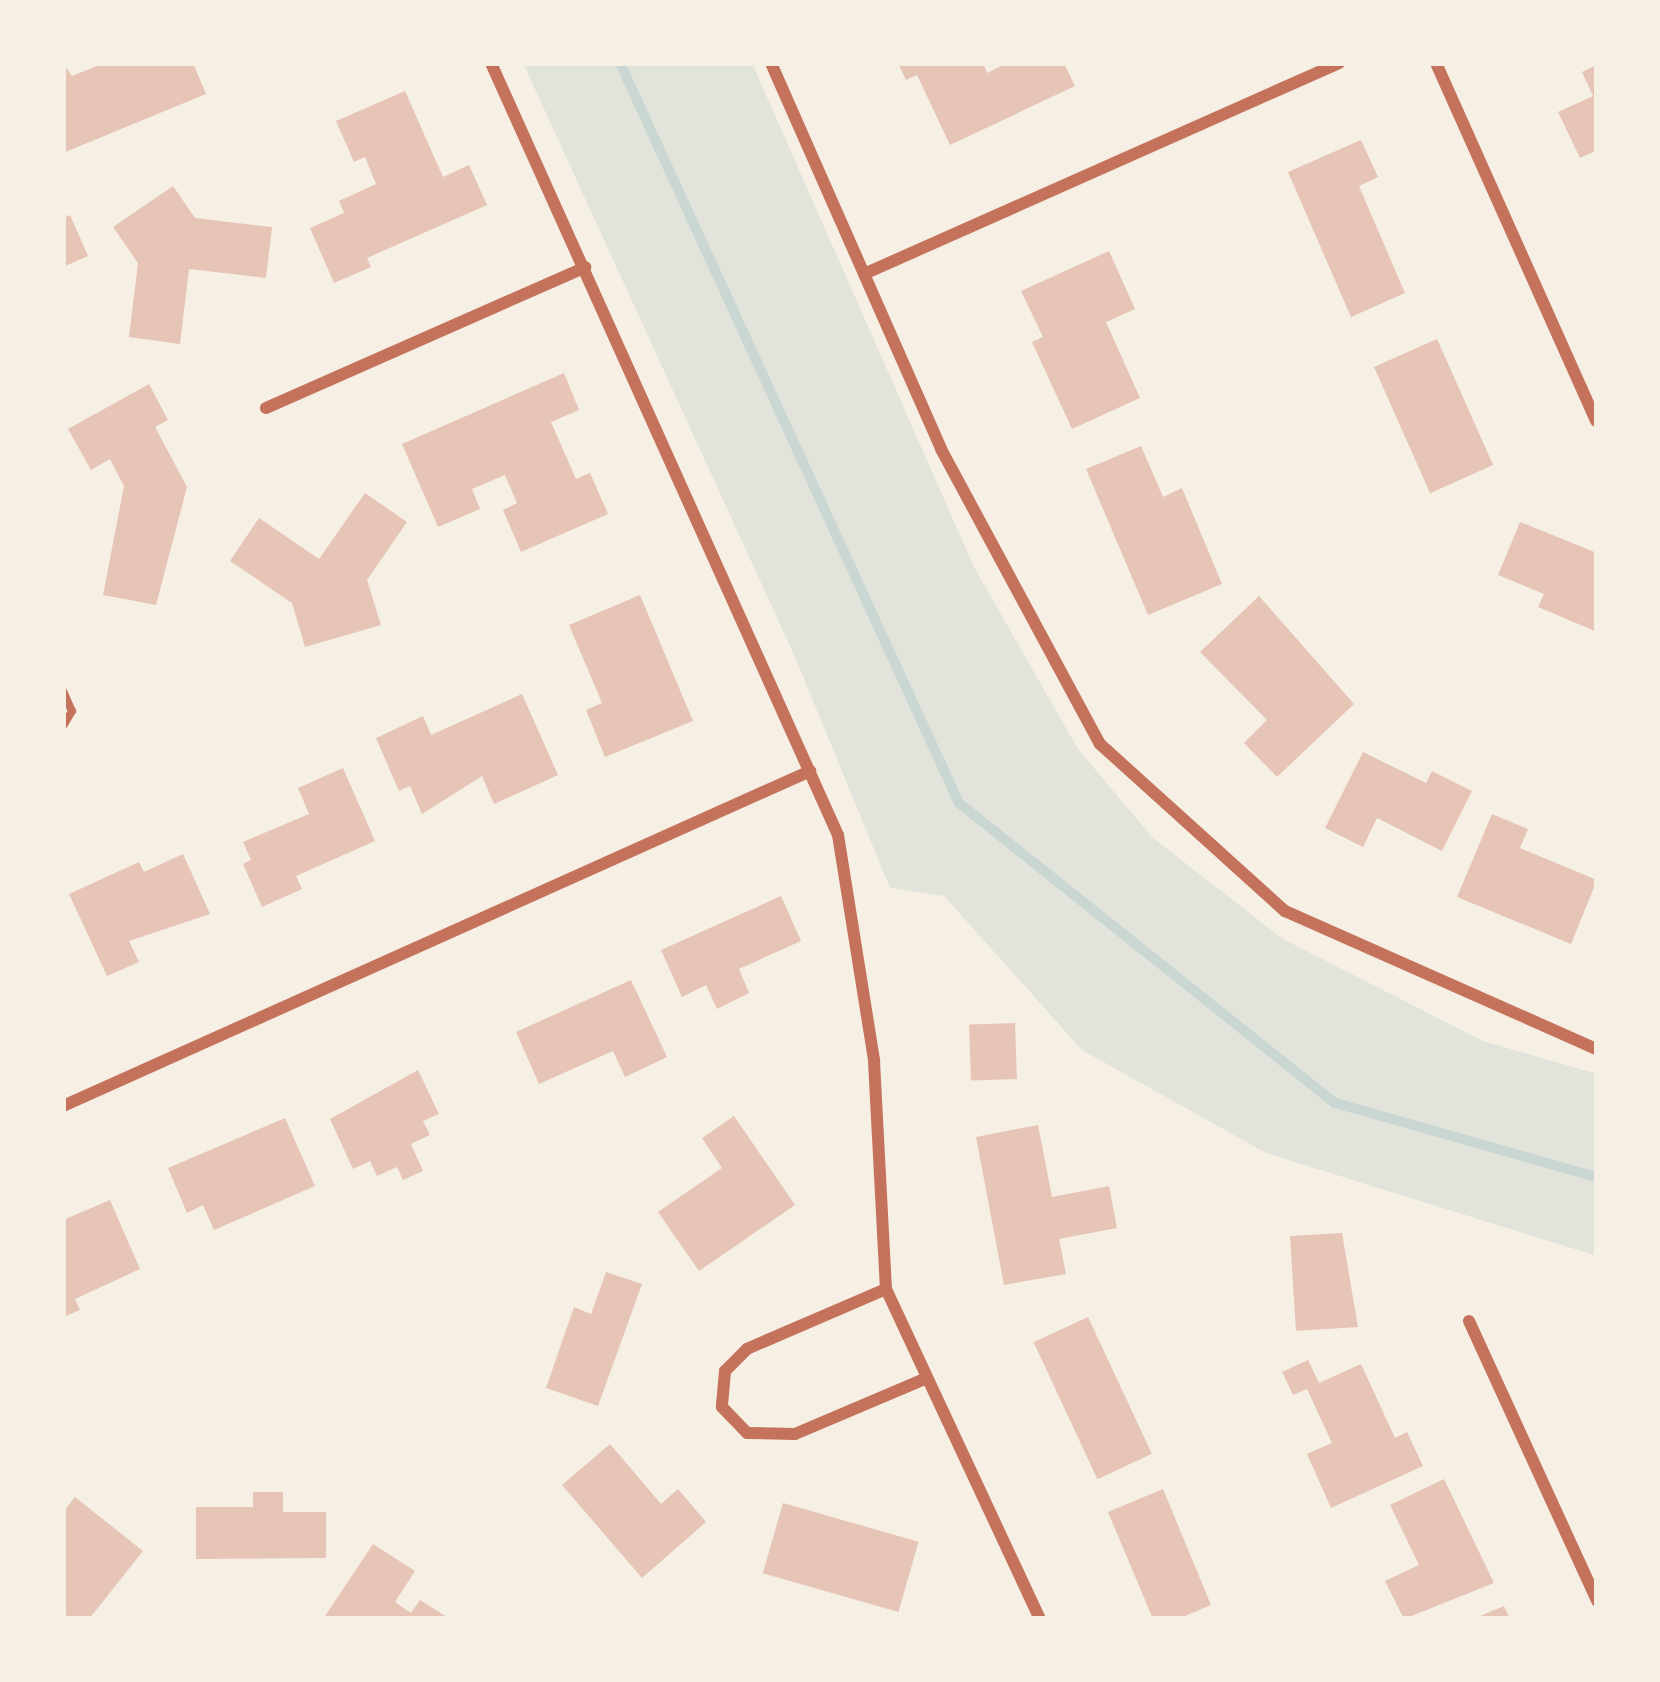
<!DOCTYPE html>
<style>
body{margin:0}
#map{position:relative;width:1660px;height:1682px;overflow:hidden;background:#f6efe4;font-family:Lato,sans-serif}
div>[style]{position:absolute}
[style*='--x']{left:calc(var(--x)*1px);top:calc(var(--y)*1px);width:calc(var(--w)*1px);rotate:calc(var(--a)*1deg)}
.green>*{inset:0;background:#e2e4dc}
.stream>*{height:10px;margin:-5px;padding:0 5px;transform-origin:5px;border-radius:5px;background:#c9d6d2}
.building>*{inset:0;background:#e6c5b7;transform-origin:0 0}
.service>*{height:8px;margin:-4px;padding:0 4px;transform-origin:4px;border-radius:4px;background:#c5725c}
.minor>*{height:12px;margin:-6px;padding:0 6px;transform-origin:6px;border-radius:6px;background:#c5725c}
span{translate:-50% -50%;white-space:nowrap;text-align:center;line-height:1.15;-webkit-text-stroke:9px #f6efe4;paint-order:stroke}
.frame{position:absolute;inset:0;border:66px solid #f6efe4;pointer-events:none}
</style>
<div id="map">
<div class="green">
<div style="clip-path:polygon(523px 63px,752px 63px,974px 567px,1078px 749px,1153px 838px,1283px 939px,1483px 1041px,1597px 1074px,1597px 1256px,1266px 1153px,1082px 1050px,944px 896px,890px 888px,795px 657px)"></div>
</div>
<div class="stream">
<div style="--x:620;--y:63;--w:814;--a:65.39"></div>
<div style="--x:959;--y:803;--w:481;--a:38.6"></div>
<div style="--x:1335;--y:1103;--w:272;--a:15.8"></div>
</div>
<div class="building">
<div style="clip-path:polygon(63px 63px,72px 76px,104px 63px,193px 63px,206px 94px,63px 153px)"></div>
<div style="clip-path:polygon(898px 63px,983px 63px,987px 73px,1008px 63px,1064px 63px,1075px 86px,950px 145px,917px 75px,906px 80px)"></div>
<div style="clip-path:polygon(1597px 65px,1597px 150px,1580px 158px,1558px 112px,1593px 96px,1582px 72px)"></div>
<div style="clip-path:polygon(405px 91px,443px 177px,469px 165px,487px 205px,367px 258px,371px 267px,334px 283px,310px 228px,344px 213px,339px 201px,376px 184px,365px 157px,354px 162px,336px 121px)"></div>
<div style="clip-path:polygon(1361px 140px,1378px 177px,1359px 186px,1405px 293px,1351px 317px,1288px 172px)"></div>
<div style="clip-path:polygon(173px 186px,195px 218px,272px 227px,266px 278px,189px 269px,180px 344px,129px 337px,138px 263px,113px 227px)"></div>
<div style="clip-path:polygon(70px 215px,88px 256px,63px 267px,63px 218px)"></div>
<div style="clip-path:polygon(1109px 251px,1135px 309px,1106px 322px,1140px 398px,1072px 429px,1032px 342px,1043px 337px,1021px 291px)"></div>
<div style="left:1437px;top:339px;width:138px;height:69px;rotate:66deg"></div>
<div style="clip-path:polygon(564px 373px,579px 410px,551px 422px,576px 479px,590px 473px,608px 514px,521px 552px,503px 510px,517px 503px,505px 475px,472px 489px,480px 509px,438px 527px,402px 444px)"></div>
<div style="clip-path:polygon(149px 384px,168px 420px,155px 427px,187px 487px,156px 605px,103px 595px,124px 486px,110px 459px,91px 470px,68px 429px)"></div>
<div style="clip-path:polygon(1141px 446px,1163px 497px,1182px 488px,1222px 584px,1148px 615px,1086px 469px)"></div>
<div style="clip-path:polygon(365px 493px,407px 522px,367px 580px,381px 625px,305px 647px,292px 603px,230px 561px,259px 518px,319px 559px)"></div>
<div style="clip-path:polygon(1520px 522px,1597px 553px,1597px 632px,1538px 607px,1544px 594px,1498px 575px)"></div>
<div style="clip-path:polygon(640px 595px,693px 721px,605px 757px,586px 710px,602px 703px,569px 625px)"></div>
<div style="clip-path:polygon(1259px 596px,1354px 704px,1277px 777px,1244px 743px,1267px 720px,1200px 652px)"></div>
<div style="clip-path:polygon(522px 694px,558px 775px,494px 804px,482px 776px,422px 814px,410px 786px,399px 791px,376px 738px,423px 716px,431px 735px)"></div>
<div style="clip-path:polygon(1363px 752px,1426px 783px,1432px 771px,1472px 791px,1442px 851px,1377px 818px,1363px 847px,1325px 828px)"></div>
<div style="clip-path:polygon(343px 768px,375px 841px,296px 876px,302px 889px,262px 907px,243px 864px,251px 860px,243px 842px,309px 814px,298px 788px)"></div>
<div style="clip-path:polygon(1492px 814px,1528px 829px,1520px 848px,1597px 880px,1571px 944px,1457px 897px)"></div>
<div style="clip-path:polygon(183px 854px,210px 914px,129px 941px,139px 962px,107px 976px,69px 894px,139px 862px,144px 872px)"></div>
<div style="clip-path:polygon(781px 896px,801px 941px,739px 969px,749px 993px,717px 1009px,706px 985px,682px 997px,661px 950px)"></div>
<div style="clip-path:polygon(631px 980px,667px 1057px,625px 1077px,613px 1051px,539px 1084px,516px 1032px)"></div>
<div style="left:1015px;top:1023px;width:56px;height:46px;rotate:88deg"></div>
<div style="clip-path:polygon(418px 1070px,439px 1114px,423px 1121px,430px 1135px,411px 1144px,423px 1171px,403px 1180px,397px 1167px,377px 1176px,370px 1161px,353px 1169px,330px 1119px)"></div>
<div style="clip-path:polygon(734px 1116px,795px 1205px,699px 1271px,658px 1212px,722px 1168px,702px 1138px)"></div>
<div style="clip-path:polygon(285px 1118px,315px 1186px,214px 1230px,203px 1205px,187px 1213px,168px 1168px)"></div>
<div style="clip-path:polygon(1038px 1125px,1052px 1197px,1109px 1186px,1117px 1228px,1059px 1239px,1066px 1274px,1004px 1285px,976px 1137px)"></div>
<div style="clip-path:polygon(110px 1200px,140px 1269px,75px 1299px,80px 1310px,63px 1317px,63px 1220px)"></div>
<div style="clip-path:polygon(1342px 1233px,1358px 1327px,1296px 1331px,1290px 1236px)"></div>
<div style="clip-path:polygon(606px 1272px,642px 1284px,598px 1406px,546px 1388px,574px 1307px,591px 1314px)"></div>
<div style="left:1088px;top:1317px;width:151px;height:60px;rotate:65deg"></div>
<div style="clip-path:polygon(1308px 1360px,1319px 1383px,1361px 1364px,1395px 1438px,1407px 1432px,1423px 1466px,1331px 1508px,1307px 1454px,1332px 1443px,1307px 1389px,1293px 1395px,1282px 1372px)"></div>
<div style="clip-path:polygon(610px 1444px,661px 1504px,678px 1489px,706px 1522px,642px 1578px,562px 1485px)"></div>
<div style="clip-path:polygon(1444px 1479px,1494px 1583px,1404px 1619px,1385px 1581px,1419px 1565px,1390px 1505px)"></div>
<div style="clip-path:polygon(1163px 1489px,1211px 1605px,1178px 1619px,1153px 1619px,1108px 1512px)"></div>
<div style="clip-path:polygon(253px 1492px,283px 1492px,283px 1512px,326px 1512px,326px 1558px,196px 1559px,196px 1507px,253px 1507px)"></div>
<div style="clip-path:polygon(75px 1497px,143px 1551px,89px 1619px,63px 1615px,63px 1512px)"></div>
<div style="left:783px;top:1503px;width:141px;height:73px;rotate:16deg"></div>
<div style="clip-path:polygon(373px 1544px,415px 1571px,395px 1602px,411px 1613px,420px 1600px,450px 1619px,325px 1616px)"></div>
<div style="clip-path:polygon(1504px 1606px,1510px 1619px,1473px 1619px)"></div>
</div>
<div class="service">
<div style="--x:63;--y:691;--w:22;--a:66"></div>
<div style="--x:72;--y:711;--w:17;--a:121"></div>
</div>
<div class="minor">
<div style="--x:491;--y:63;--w:846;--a:65.8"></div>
<div style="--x:838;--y:835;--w:229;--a:80.9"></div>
<div style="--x:874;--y:1061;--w:228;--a:87"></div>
<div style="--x:886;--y:1289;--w:364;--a:65"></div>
<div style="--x:771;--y:63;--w:422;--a:66.2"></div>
<div style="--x:941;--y:449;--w:335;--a:61.7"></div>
<div style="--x:1100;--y:744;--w:249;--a:42.1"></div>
<div style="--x:1285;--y:911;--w:341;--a:23.9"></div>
<div style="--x:1436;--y:63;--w:392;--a:65.9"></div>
<div style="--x:864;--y:274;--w:520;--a:-23.95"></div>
<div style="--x:266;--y:408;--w:349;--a:-23.8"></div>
<div style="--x:63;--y:1106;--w:819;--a:-24.15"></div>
<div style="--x:886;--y:1289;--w:151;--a:156.7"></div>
<div style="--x:747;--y:1349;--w:31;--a:135"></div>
<div style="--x:725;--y:1371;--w:36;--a:95"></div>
<div style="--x:722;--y:1407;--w:36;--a:46"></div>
<div style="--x:747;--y:1433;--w:48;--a:1.2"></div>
<div style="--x:795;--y:1434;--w:143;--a:-23"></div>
<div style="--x:1469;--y:1321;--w:308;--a:65.4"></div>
</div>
<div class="frame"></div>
</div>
